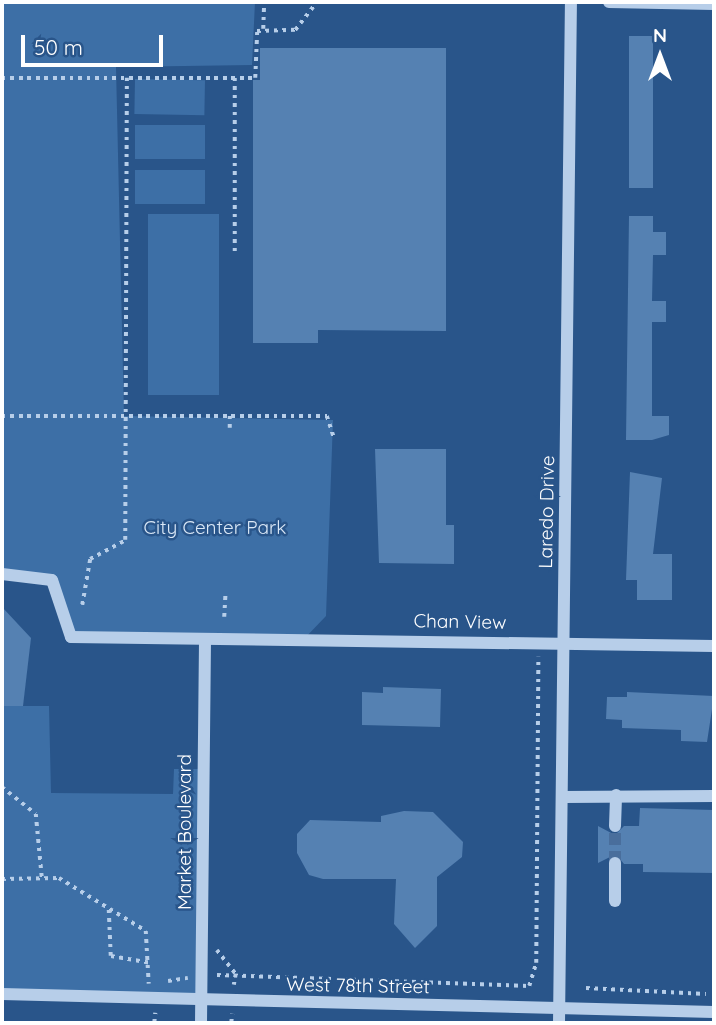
<!DOCTYPE html>
<style>
body{margin:0}
#map{position:relative;width:716px;height:1025px;overflow:hidden;background:#29558a;font-family:Quicksand,sans-serif}
div>[style]{position:absolute}
[style*='--x']{left:calc(var(--x)*1px);top:calc(var(--y)*1px);width:calc(var(--w)*1px);rotate:calc(var(--a)*1deg)}
.green>*{inset:0;background:#3d6fa6;transform-origin:0 0}
.building>*{inset:0;background:#5581b2;transform-origin:0 0}
.minor-tunnel>*{height:12px;margin-top:-6px;transform-origin:0;background:repeating-linear-gradient(90deg,#496e9c 0 12px,transparent 0 18px)}
.path>*{height:3.5px;margin-top:-1.75px;transform-origin:0;background:repeating-linear-gradient(90deg,#b7cee9 0 3.5px,transparent 0 8.5px)}
.minor>*{height:12px;margin:-6px;padding:0 6px;transform-origin:6px;border-radius:6px;background:#b7cee9}
span{translate:-50% -50%;white-space:nowrap;text-align:center;line-height:1.15;-webkit-text-stroke:5px #29558a;paint-order:stroke}
.street-label{font-size:19px;color:#fff}
.park-label{font-size:19px;color:#dae8f7}
.frame{position:absolute;inset:0;border:4px solid #fff;pointer-events:none}
.north{position:absolute;left:625px;top:21px;width:70px;height:70px;-webkit-text-stroke:5px #29558a;paint-order:stroke;rotate:0deg;font-size:19px;font-weight:700;line-height:28px;text-align:center;color:#fff}
.north::after{content:'';display:block;margin:auto;width:24px;height:32px;background:#fff;clip-path:polygon(50% 0,100% 100%,50% 72%,0 100%)}
.scale{position:absolute;left:21px;top:35px;width:142px;height:32px;box-sizing:border-box;border:4px solid #fff;border-top:0;padding-left:9px;font-size:21px;line-height:24px;white-space:nowrap;color:#fff;-webkit-text-stroke:5px #29558a;paint-order:stroke}
</style>
<div id="map">
<div class="green">
<div style="clip-path:polygon(2px 2px,255px 2px,252px 65px,116px 67px,124px 416px,333px 420px,326px 616px,303px 640px,66px 632px,52px 580px,2px 573px)"></div>
<div style="left:135px;top:79px;width:70px;height:35px;rotate:1deg"></div>
<div style="left:135px;top:125px;width:70px;height:34px"></div>
<div style="left:135px;top:170px;width:70px;height:34px"></div>
<div style="left:219px;top:214px;width:181px;height:71px;rotate:90deg"></div>
<div style="clip-path:polygon(2px 706px,49px 706px,51px 793px,173px 794px,174px 769px,204px 769px,201px 1001px,2px 996px)"></div>
</div>
<div class="building">
<div style="left:629px;top:36px;width:24px;height:152px"></div>
<div style="clip-path:polygon(260px 48px,446px 48px,446px 331px,318px 330px,318px 343px,253px 343px,253px 80px,260px 80px)"></div>
<div style="clip-path:polygon(629px 216px,653px 216px,653px 232px,666px 232px,666px 255px,653px 255px,652px 301px,666px 301px,666px 322px,652px 322px,652px 416px,669px 416px,669px 435px,652px 440px,626px 440px)"></div>
<div style="clip-path:polygon(375px 449px,446px 449px,446px 525px,454px 525px,454px 564px,379px 563px)"></div>
<div style="clip-path:polygon(630px 472px,662px 478px,653px 554px,672px 554px,672px 600px,637px 600px,637px 580px,626px 580px)"></div>
<div style="clip-path:polygon(2px 607px,31px 638px,23px 706px,2px 706px)"></div>
<div style="clip-path:polygon(383px 687px,441px 689px,440px 727px,362px 725px,362px 692px,383px 693px)"></div>
<div style="clip-path:polygon(627px 692px,714px 696px,707px 742px,681px 741px,681px 730px,622px 728px,622px 720px,606px 719px,607px 697px,627px 697px)"></div>
<div style="clip-path:polygon(640px 808px,714px 810px,714px 873px,643px 872px,643px 864px,624px 864px,616px 854px,598px 863px,598px 826px,615px 835px,624px 826px,639px 826px)"></div>
<div style="clip-path:polygon(404px 811px,433px 812px,463px 842px,462px 857px,437px 877px,437px 926px,415px 948px,394px 924px,396px 879px,323px 879px,309px 875px,297px 853px,297px 834px,310px 820px,381px 822px,381px 816px)"></div>
</div>
<div class="minor-tunnel">
<div style="--x:615;--y:863;--w:37;--a:-90"></div>
</div>
<div class="path">
<div style="--x:263;--y:29;--w:27;--a:-88"></div>
<div style="--x:2;--y:78;--w:253;--a:0"></div>
<div style="--x:255;--y:78;--w:47;--a:-87.6"></div>
<div style="--x:257;--y:31;--w:38;--a:-2"></div>
<div style="--x:295;--y:30;--w:36;--a:-52"></div>
<div style="--x:235;--y:78;--w:176;--a:90"></div>
<div style="--x:2;--y:416;--w:325;--a:0"></div>
<div style="--x:327;--y:416;--w:23;--a:72"></div>
<div style="--x:230;--y:416;--w:12;--a:90"></div>
<div style="--x:82;--y:605;--w:47;--a:-80.1"></div>
<div style="--x:90;--y:559;--w:40;--a:-28"></div>
<div style="--x:125;--y:540;--w:462;--a:-89.8"></div>
<div style="--x:224;--y:617;--w:21;--a:-87"></div>
<div style="--x:2;--y:787;--w:43;--a:38.5"></div>
<div style="--x:36;--y:814;--w:64;--a:84.6"></div>
<div style="--x:2;--y:879;--w:57;--a:-1"></div>
<div style="--x:59;--y:878;--w:102;--a:31.3"></div>
<div style="--x:146;--y:931;--w:53;--a:86.8"></div>
<div style="--x:109;--y:910;--w:46;--a:87.5"></div>
<div style="--x:111;--y:956;--w:41;--a:9.9"></div>
<div style="--x:217;--y:950;--w:31;--a:52"></div>
<div style="--x:236;--y:974;--w:11;--a:100"></div>
<div style="--x:217;--y:975;--w:312;--a:2"></div>
<div style="--x:529;--y:986;--w:24;--a:-73"></div>
<div style="--x:536;--y:963;--w:306;--a:-89.6"></div>
<div style="--x:168;--y:981;--w:20;--a:-9"></div>
<div style="--x:586;--y:988;--w:120;--a:2.9"></div>
<div style="--x:154;--y:1023;--w:10;--a:-84"></div>
<div style="--x:231;--y:1023;--w:9;--a:-84"></div>
</div>
<div class="minor">
<div style="--x:609;--y:2;--w:105;--a:1.1"></div>
<div style="--x:2;--y:574;--w:50;--a:6.8"></div>
<div style="--x:52;--y:580;--w:60;--a:71.6"></div>
<div style="--x:71;--y:637;--w:643;--a:0.8"></div>
<div style="--x:564;--y:797;--w:150;--a:-0.4"></div>
<div style="--x:615;--y:826;--w:31;--a:-88"></div>
<div style="--x:615;--y:901;--w:38;--a:-90"></div>
<div style="--x:2;--y:994;--w:712;--a:1.45"></div>
<div style="--x:201;--y:1023;--w:383;--a:-89.4"></div>
<div style="--x:559;--y:1023;--w:1021;--a:-89.33"></div>
</div>
<div class="street-label">
<span style="left:547px;top:512px;rotate:-89deg">Laredo Drive</span>
<span style="left:460px;top:622px;rotate:1deg">Chan View</span>
<span style="left:185px;top:832px;rotate:-90deg">Market Boulevard</span>
<span style="left:358px;top:986px;rotate:1deg">West 78th Street</span>
</div>
<div class="park-label">
<span style="left:215px;top:528px">City Center Park</span>
</div>
<div class="frame"></div>
<div class="north">N</div>
<div class="scale">50 m</div>
</div>
